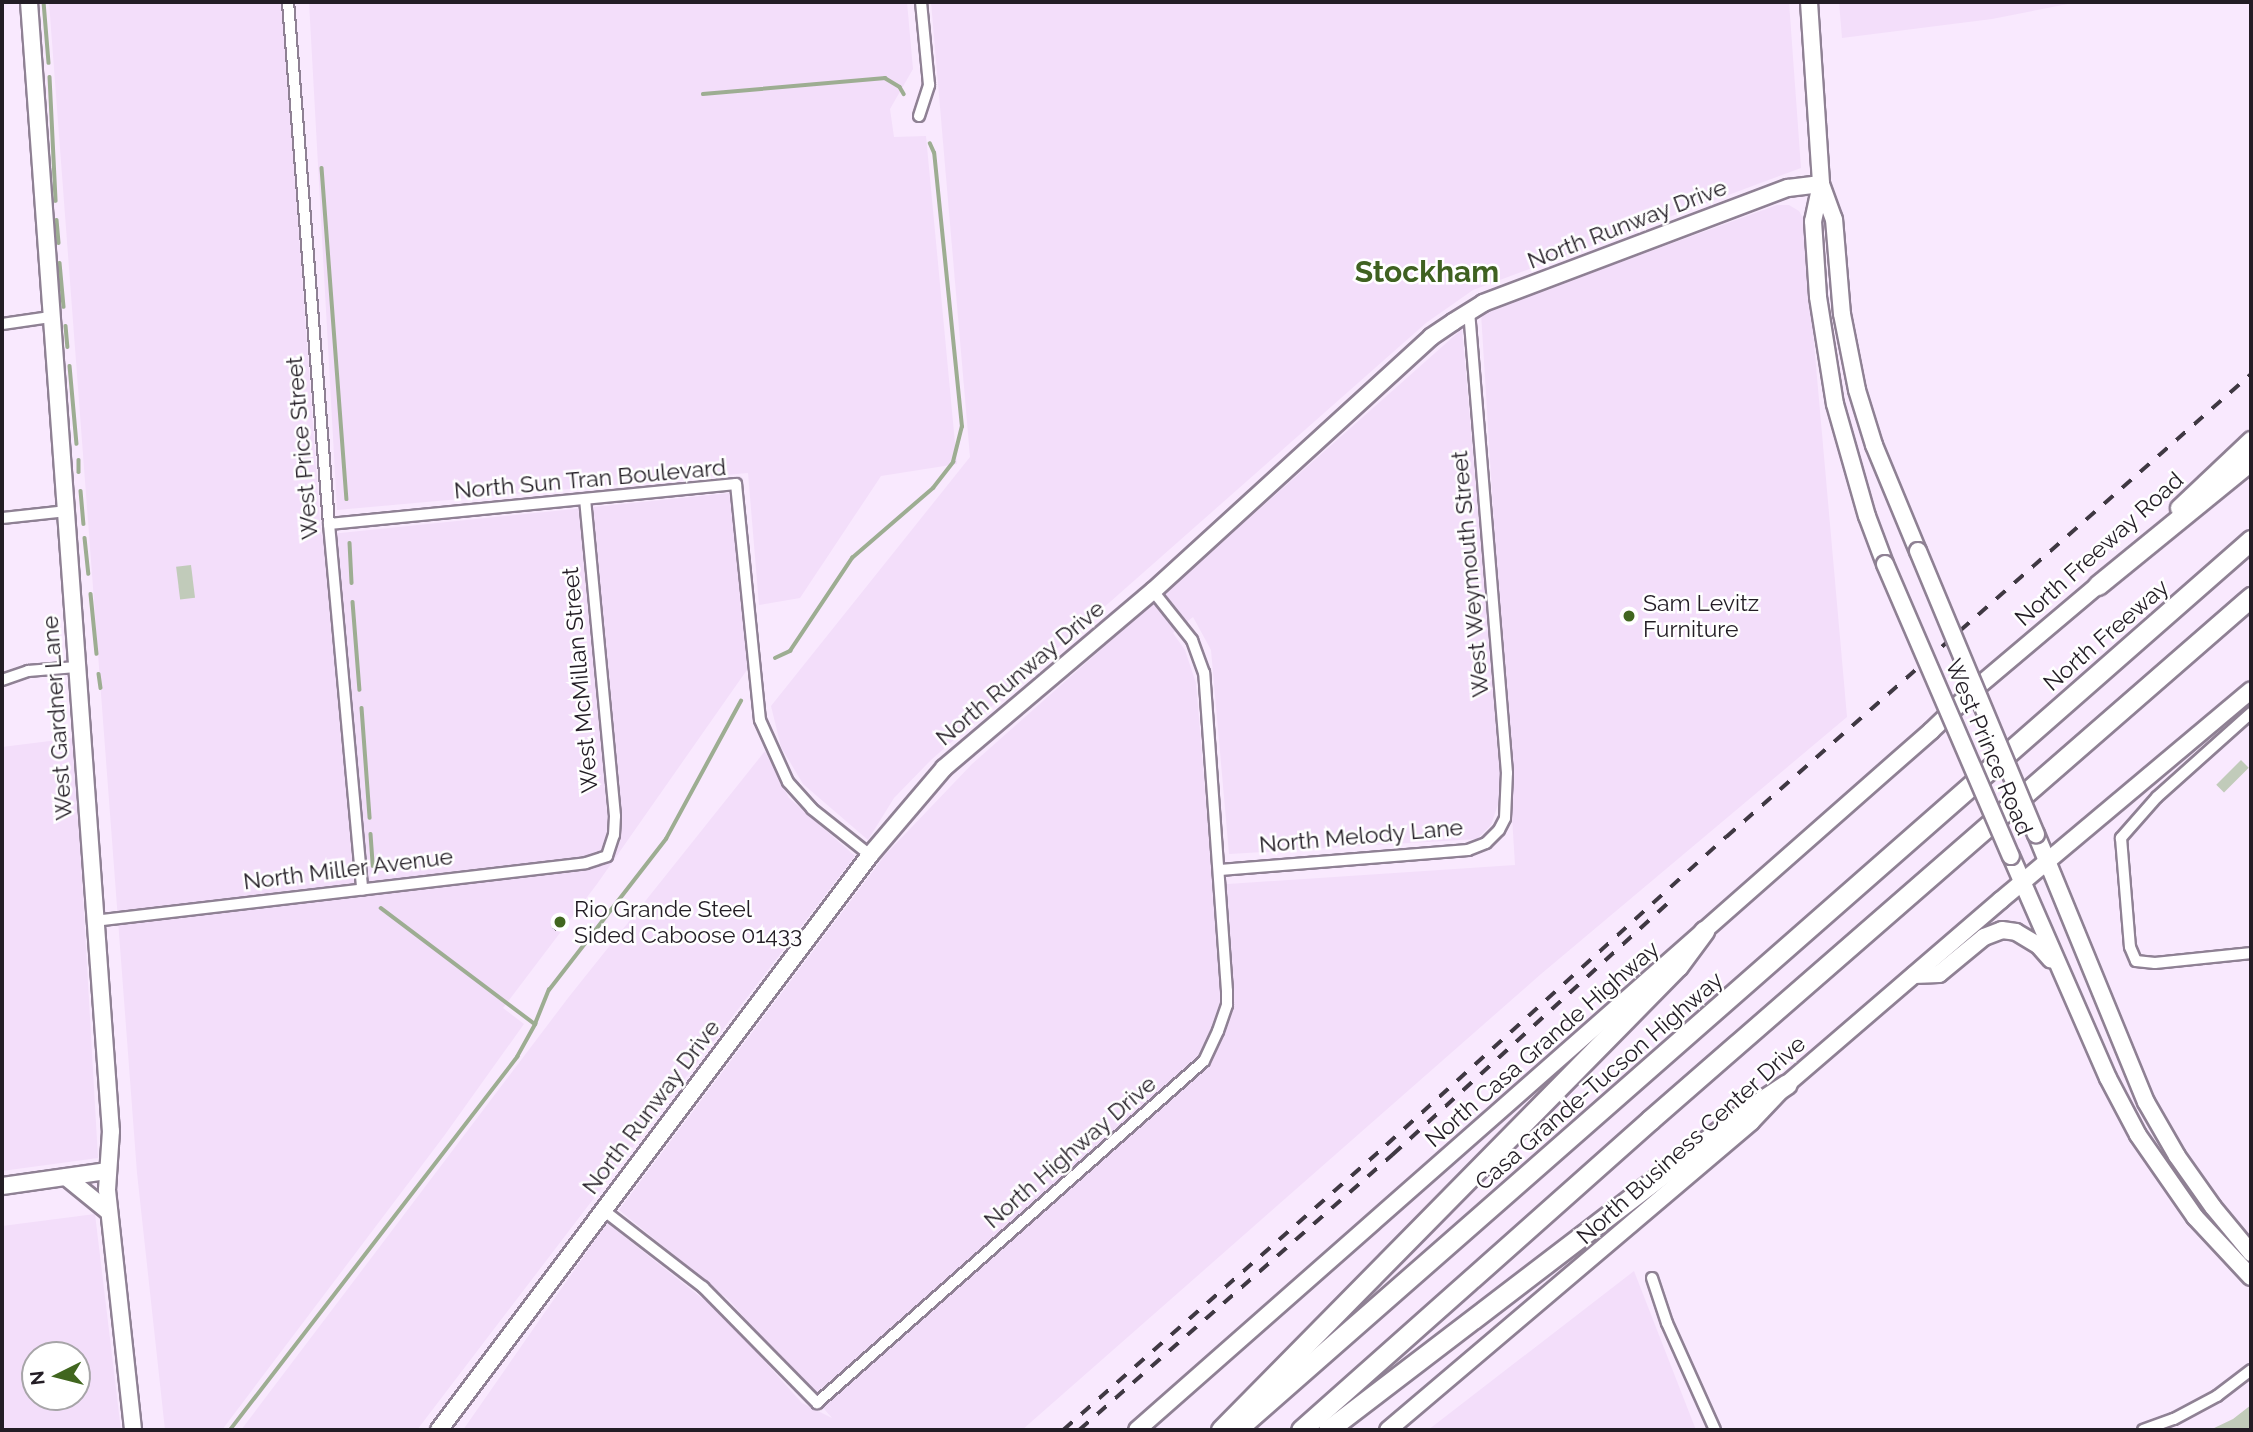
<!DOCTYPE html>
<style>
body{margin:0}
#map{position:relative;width:2253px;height:1432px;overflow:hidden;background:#f9e9fe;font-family:Raleway,sans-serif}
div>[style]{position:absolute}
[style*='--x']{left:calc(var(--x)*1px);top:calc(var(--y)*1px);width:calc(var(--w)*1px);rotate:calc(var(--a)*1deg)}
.built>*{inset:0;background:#f3defa}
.green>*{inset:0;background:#c1cbba;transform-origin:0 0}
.stream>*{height:3.5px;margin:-1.75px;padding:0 1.75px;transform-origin:1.75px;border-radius:1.75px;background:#9dad92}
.roads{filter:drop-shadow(2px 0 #8f8194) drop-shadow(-2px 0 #8f8194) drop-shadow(0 2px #8f8194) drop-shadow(0 -2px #8f8194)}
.street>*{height:10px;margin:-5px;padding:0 5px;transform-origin:5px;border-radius:5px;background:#fff}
.secondary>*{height:16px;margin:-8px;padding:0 8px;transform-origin:8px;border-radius:8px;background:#fff}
.highway>*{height:19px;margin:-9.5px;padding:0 9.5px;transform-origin:9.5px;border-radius:9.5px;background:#fff}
.rail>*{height:3.5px;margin-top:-1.75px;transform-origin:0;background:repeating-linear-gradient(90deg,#3f3842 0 12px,transparent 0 24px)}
.bridges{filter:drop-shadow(2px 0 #8f8194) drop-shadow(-2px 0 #8f8194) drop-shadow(0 2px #8f8194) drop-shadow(0 -2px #8f8194)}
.secondary-bridge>*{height:16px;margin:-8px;padding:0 8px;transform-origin:8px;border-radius:8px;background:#fff}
.dots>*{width:19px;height:19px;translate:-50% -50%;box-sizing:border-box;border:4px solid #fff;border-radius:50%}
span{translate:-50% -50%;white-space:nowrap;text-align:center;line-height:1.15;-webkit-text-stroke:5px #fff;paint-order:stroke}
.street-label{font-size:23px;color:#231d25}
.poi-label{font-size:23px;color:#231d25}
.left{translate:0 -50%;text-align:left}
.district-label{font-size:30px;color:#3f6121;font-weight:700}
.frame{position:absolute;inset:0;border:4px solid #231d25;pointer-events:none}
.north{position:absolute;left:21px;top:1341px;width:70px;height:70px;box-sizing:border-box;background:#fff;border:2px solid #a7a5a8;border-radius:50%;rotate:264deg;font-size:19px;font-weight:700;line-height:28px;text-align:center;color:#231d25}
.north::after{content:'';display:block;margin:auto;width:24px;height:32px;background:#41661f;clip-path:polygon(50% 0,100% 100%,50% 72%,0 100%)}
</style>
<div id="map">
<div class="built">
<div style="clip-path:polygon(49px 2px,282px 2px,321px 535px,730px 493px,749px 667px,597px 884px,503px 1008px,524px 1024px,444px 1136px,222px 1430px,165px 1430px,137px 1173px)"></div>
<div style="clip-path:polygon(309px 2px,907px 2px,913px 69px,890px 109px,894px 137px,926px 136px,957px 464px,881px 476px,800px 598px,759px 605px,748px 473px,337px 510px)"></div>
<div style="clip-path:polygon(931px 2px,1789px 2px,1801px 168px,1473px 290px,1426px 323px,931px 760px,894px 798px,868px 840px,803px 784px,781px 747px,771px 706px,970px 457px)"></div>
<div style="clip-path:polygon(1839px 2px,2078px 2px,1992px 19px,1842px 38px)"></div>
<div style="clip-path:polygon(1777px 205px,1789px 205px,1799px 211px,1803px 218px,1847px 717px,1541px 974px,1022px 1430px,463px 1430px,607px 1223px,722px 1314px,802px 1403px,832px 1418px,729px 1300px,619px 1210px,885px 855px,972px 764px,1462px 329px,1503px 790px,1491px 825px,1477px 839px,1229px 854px,1211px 650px,1193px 617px,1173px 633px,1185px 650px,1196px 683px,1213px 885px,1515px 865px,1481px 313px)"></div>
<div style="clip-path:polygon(74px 738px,98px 1158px,2px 1171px,2px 747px)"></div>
<div style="clip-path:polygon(765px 751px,789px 798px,855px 856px,417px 1430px,241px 1430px,568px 998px)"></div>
<div style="clip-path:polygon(evenodd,95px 1214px,121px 1430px,2px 1430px,2px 1226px,95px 1214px,35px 1355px,77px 1355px,77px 1397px,35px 1397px,35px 1355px)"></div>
<div style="clip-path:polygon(1634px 1271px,1696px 1430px,1428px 1430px)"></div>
</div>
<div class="green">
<div style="left:191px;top:565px;width:33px;height:15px;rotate:83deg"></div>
<div style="left:2241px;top:760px;width:11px;height:35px;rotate:45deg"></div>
<div style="clip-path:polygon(2251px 1405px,2251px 1430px,2210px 1430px,2233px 1419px)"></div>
</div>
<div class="stream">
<div style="--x:44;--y:2;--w:61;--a:85.3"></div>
<div style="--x:50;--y:77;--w:124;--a:87.2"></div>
<div style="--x:703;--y:94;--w:183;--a:-5"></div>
<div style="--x:885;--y:78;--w:17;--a:31"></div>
<div style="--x:900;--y:87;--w:8;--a:60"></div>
<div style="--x:322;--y:168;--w:332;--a:85.7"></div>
<div style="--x:57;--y:220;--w:23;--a:85"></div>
<div style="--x:60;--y:263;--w:44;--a:84.8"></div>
<div style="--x:66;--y:326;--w:21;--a:85"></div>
<div style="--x:70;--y:366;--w:78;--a:84.9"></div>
<div style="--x:79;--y:460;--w:12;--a:90"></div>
<div style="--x:81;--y:491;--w:33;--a:85"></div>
<div style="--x:85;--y:538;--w:36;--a:84"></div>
<div style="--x:350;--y:543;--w:40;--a:87.1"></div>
<div style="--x:91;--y:594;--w:60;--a:84.3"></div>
<div style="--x:353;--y:602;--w:88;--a:85.5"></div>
<div style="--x:775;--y:658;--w:17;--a:-25"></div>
<div style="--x:790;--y:651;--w:112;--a:-56.3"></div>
<div style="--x:852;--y:558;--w:107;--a:-40.8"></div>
<div style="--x:933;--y:488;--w:33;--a:-52"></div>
<div style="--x:953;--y:462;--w:36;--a:-76"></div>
<div style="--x:962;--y:427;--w:275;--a:-95.8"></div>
<div style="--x:934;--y:153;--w:10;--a:-114"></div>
<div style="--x:99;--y:674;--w:14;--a:82"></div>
<div style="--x:362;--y:708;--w:110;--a:85.8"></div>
<div style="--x:371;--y:834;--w:32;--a:86"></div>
<div style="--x:381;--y:908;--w:193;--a:37"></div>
<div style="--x:230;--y:1430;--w:471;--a:-52.4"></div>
<div style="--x:517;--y:1057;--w:38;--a:-61"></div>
<div style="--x:535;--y:1024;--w:37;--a:-68"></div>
<div style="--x:549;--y:990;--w:191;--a:-52.2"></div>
<div style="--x:666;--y:839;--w:157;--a:-61.5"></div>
</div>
<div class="roads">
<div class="street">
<div style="--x:288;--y:2;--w:524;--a:85.51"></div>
<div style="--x:329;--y:524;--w:367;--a:84.8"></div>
<div style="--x:919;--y:116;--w:33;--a:-72"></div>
<div style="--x:929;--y:85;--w:83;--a:-95.5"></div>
<div style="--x:2;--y:324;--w:49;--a:-8.3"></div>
<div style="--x:2;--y:518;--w:65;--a:-6.1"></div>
<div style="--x:329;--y:524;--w:409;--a:-5.6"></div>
<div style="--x:736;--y:484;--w:237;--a:84.2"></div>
<div style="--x:760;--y:720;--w:68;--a:65.7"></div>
<div style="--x:788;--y:782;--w:36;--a:48"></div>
<div style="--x:812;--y:809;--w:74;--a:38.4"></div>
<div style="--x:2;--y:680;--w:28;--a:-19"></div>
<div style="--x:28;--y:671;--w:48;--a:-4.8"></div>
<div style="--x:2251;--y:713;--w:126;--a:138.2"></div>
<div style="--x:2157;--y:797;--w:55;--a:131.3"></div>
<div style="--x:2121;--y:838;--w:109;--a:85.3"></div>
<div style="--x:2130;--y:947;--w:15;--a:67"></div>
<div style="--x:2136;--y:961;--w:19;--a:6"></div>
<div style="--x:2155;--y:963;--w:97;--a:-5.9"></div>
<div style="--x:1220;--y:870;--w:249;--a:-4.6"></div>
<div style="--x:1468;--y:850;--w:19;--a:-21"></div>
<div style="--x:1486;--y:843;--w:18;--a:-45"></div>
<div style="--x:1499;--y:830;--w:13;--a:-63"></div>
<div style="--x:1505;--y:818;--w:45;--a:-87.5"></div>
<div style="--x:1507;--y:773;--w:463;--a:-94.7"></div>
<div style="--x:94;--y:921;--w:495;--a:-6.7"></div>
<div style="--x:586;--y:863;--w:22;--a:-18"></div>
<div style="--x:607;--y:856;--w:22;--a:-72"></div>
<div style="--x:614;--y:835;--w:19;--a:-87"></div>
<div style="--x:615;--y:816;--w:318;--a:-95.4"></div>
<div style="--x:602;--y:1209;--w:128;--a:37.7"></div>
<div style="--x:703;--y:1287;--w:163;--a:45.5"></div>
<div style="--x:817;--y:1403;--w:516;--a:-41.47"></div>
<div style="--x:1204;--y:1061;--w:33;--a:-65"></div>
<div style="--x:1218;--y:1031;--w:28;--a:-71"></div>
<div style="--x:1227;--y:1005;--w:14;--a:-90"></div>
<div style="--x:1227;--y:991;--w:319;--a:-94.1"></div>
<div style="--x:1204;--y:673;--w:35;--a:-110"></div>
<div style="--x:1192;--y:640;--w:63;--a:-128.5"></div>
<div style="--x:1652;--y:1278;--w:47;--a:71.6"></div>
<div style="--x:1667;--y:1323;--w:117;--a:65.8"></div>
<div style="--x:2143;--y:1430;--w:33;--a:-20"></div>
<div style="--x:2174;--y:1419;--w:49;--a:-28.1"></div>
<div style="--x:2217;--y:1396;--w:43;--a:-37.4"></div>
</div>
<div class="secondary">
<div style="--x:29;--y:2;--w:1132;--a:85.85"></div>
<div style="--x:111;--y:1131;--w:59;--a:93.9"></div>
<div style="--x:107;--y:1190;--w:241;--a:83.8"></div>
<div style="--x:1809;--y:2;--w:182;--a:86.2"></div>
<div style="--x:1821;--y:184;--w:38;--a:102"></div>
<div style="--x:1813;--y:221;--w:76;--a:86.2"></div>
<div style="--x:1818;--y:297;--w:108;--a:81"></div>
<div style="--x:1835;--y:404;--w:116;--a:74.1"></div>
<div style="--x:1867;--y:516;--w:51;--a:69.4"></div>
<div style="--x:1821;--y:184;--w:37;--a:70"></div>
<div style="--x:1834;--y:219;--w:95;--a:85.2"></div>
<div style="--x:1842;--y:314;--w:77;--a:78.8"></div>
<div style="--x:1857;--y:390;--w:58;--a:72.8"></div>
<div style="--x:1874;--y:445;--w:115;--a:67.5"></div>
<div style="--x:2179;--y:508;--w:99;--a:-43.4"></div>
<div style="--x:2036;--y:834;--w:290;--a:67.7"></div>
<div style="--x:2146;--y:1102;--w:62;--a:60.1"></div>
<div style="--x:2177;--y:1156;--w:62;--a:54.8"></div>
<div style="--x:2213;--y:1207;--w:60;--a:50.4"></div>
<div style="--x:2011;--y:856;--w:242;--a:66.4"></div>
<div style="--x:2108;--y:1078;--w:64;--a:62.2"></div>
<div style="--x:2138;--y:1135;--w:100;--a:55.2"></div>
<div style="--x:2195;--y:1217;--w:82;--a:47"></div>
<div style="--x:1914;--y:975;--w:25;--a:-2"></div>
<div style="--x:1939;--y:974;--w:58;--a:-39.4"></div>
<div style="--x:1984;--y:937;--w:19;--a:-21"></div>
<div style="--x:2002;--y:930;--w:14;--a:8"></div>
<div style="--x:2016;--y:932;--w:27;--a:31"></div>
<div style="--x:2039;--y:946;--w:18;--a:49"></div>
<div style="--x:66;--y:1177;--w:55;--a:39.1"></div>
<div style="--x:2;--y:1186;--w:106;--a:-8.1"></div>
<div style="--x:439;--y:1430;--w:719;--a:-53.15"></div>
<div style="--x:870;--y:855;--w:114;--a:-49.6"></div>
<div style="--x:944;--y:768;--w:274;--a:-40.3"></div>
<div style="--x:1153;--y:591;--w:377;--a:-42.4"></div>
<div style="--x:1431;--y:337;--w:27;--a:-34"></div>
<div style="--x:1453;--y:322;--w:36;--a:-32"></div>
<div style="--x:1483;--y:303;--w:326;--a:-20.7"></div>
<div style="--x:1788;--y:188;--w:33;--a:-7"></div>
<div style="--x:1137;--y:1430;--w:1058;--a:-41.36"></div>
<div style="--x:1931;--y:731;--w:61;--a:-43.7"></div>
<div style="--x:1975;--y:689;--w:170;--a:-40.2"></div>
<div style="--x:1388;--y:1430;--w:476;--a:-40.3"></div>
<div style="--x:1751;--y:1122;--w:52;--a:-46.5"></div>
<div style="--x:1787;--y:1084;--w:282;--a:-40.7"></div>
<div style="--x:2001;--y:900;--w:326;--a:-40"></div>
</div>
<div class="highway">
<div style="--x:2098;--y:585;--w:198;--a:-39.2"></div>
<div style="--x:1221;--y:1430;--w:651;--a:-45.44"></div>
<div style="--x:1678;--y:966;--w:44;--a:-53.4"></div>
<div style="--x:1236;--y:1430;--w:1350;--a:-41.25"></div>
<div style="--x:1301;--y:1430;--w:467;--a:-41.6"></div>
<div style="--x:1650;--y:1120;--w:797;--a:-41.03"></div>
<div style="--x:1328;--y:1430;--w:514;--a:-37.41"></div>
<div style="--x:1736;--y:1118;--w:61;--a:-33.7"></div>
</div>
</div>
<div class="rail">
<div style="--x:554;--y:930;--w:19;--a:-51"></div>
<div style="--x:1063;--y:1430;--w:431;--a:-41.4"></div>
<div style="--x:1386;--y:1145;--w:459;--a:-42.2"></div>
<div style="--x:1726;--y:837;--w:700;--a:-41.41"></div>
<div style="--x:1079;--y:1430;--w:417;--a:-41.3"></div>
<div style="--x:1392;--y:1155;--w:381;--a:-42.4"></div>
</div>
<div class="bridges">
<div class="secondary-bridge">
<div style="--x:1918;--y:551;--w:307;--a:67.4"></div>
<div style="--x:1885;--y:564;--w:318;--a:66.7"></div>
</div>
</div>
<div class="dots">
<div style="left:1629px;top:616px;background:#41661f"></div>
<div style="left:560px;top:922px;background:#41661f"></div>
</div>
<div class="street-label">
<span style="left:1627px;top:224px;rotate:-21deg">North Runway Drive</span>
<span style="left:302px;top:448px;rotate:-95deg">West Price Street</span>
<span style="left:590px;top:479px;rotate:-5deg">North Sun Tran Boulevard</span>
<span style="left:2099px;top:549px;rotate:-42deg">North Freeway Road</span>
<span style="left:1470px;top:574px;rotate:-95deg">West Weymouth Street</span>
<span style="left:2106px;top:635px;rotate:-41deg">North Freeway</span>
<span style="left:1020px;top:673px;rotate:-40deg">North Runway Drive</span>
<span style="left:580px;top:680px;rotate:-95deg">West McMillan Street</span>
<span style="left:57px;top:718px;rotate:-94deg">West Gardner Lane</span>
<span style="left:1989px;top:747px;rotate:67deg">West Prince Road</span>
<span style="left:1361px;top:836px;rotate:-5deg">North Melody Lane</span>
<span style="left:348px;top:869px;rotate:-7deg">North Miller Avenue</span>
<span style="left:1542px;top:1044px;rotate:-41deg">North Casa Grande Highway</span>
<span style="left:1599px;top:1081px;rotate:-41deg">Casa Grande-Tucson Highway</span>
<span style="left:651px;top:1107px;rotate:-53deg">North Runway Drive</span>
<span style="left:1691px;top:1140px;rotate:-42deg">North Business Center Drive</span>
<span style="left:1070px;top:1152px;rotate:-41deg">North Highway Drive</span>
</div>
<div class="poi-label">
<span class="left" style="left:1643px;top:616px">Sam Levitz<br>Furniture</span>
<span class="left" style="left:574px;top:922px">Rio Grande Steel<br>Sided Caboose 01433</span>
</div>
<div class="district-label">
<span style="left:1427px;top:272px">Stockham</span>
</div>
<div class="frame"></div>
<div class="north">N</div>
</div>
